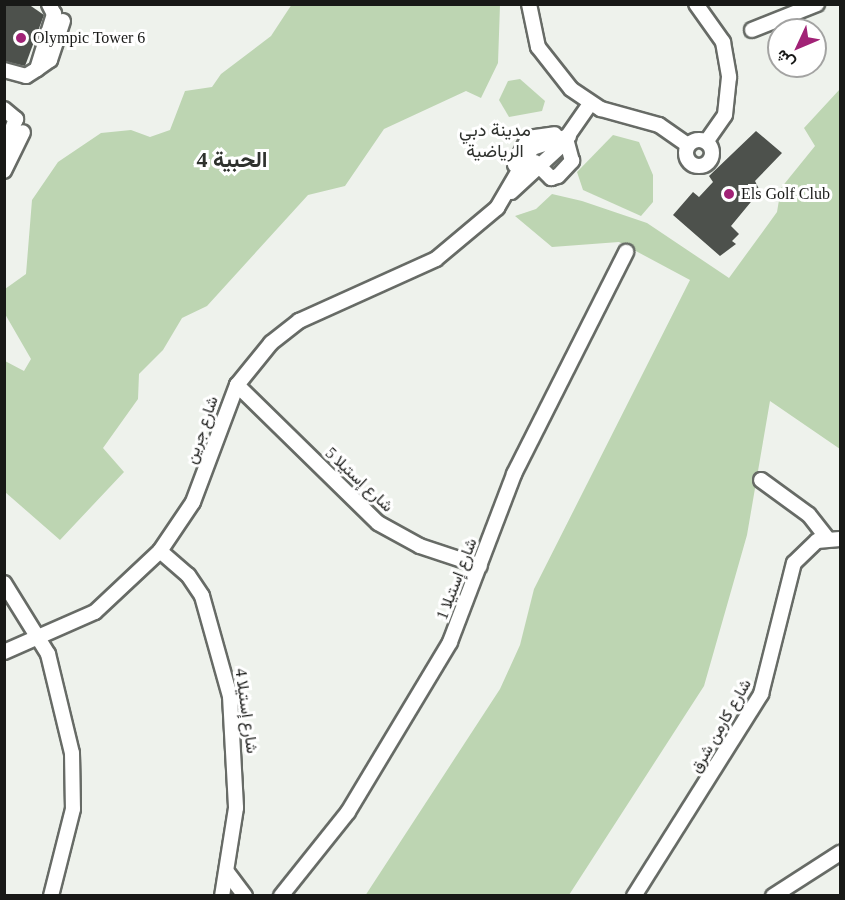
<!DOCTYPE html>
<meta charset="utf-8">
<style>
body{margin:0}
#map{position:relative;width:845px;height:900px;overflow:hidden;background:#eef2ec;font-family:"Times New Roman",Vazirmatn,serif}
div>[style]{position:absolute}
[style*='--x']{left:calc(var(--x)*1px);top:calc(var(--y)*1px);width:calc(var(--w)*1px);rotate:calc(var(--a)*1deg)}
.green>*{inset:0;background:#bdd5b2}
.building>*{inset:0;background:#4d514c}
.roads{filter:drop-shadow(2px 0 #676b66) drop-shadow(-2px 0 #676b66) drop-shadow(0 2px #676b66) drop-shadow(0 -2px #676b66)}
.minor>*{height:14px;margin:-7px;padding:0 7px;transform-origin:7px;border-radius:7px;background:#fff}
.minor>.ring{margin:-7px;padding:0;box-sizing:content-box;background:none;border:14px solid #fff;border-radius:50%}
.dots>*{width:16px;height:16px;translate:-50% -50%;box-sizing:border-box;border:3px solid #fff;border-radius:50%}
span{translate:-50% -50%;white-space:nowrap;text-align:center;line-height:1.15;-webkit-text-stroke:6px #fff;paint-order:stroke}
.poi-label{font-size:16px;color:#181917}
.left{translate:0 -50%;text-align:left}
.street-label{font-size:16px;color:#181917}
.neighbourhood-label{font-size:18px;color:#2e312d}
.district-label{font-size:22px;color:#2e312d;font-weight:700}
.frame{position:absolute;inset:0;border:6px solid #181917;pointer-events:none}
.north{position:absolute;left:767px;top:18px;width:60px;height:60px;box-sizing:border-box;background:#fff;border:2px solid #a3a3a2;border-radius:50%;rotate:226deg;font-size:16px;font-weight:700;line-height:24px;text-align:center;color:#181917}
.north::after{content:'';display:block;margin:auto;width:21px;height:27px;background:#a12276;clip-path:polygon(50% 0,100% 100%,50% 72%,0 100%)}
</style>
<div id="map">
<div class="green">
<div style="clip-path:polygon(292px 4px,500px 5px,498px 63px,481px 98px,466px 91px,384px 129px,345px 186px,308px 195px,207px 306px,182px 318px,163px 350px,139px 374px,138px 399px,103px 448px,124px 472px,60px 540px,5px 492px,5px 361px,24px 371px,31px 359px,5px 314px,5px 289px,26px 274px,32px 200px,58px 162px,101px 133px,131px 130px,150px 137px,170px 130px,185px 91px,212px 87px,221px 74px,271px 36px)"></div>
<div style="clip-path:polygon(520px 79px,545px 101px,542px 111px,509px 117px,499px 100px,508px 81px)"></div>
<div style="clip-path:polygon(840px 89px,840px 449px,770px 401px,747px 535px,704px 686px,569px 895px,365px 896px,500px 689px,520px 645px,534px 589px,690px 280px,619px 242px,552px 247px,515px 216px,536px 209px,552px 194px,582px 201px,647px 223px,729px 278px,777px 212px,781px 188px,815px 146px,804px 128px)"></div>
<div style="clip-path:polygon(613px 135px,639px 142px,653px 175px,653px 202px,641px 216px,583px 190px,577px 172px)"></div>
</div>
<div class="building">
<div style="clip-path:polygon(4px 4px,28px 4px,44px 15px,25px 66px,4px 61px)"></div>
<div style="clip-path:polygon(756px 131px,782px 153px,755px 181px,760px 191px,731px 226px,739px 234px,732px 241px,736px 244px,720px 256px,673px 215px,693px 192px,699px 197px,713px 182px,709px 176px)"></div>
</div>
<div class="roads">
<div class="minor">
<div style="--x:529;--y:4;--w:44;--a:78.2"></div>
<div style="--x:538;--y:47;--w:53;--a:51.8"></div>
<div style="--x:571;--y:89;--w:36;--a:34"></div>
<div style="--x:601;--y:109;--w:60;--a:15.4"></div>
<div style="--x:659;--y:125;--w:35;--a:35"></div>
<div style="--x:696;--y:4;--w:47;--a:54.6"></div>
<div style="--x:723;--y:42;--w:36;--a:80"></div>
<div style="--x:729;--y:77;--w:38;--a:96"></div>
<div style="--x:725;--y:115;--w:33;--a:125"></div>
<div style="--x:752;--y:30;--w:70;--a:-21.8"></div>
<div style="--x:37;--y:69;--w:16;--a:-35"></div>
<div style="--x:50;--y:60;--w:41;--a:-71.6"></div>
<div style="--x:4;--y:70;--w:23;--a:15"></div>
<div style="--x:26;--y:76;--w:13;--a:-32"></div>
<div style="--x:37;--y:69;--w:58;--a:-72.8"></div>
<div style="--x:54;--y:14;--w:11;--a:-117"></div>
<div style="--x:4;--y:109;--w:16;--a:40"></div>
<div style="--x:16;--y:119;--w:32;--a:112"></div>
<div class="ring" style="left:686px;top:140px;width:12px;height:12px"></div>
<div style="--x:535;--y:162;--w:23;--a:45"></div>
<div style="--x:551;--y:178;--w:7;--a:-16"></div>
<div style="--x:558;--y:176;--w:21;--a:-47"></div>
<div style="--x:572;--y:161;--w:24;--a:-105"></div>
<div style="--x:515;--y:165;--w:30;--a:-64"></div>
<div style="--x:528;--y:138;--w:27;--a:-8"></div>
<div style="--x:4;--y:171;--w:43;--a:-64"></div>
<div style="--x:511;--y:192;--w:67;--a:-42.6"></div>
<div style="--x:560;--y:147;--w:52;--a:-55.1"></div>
<div style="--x:237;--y:385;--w:197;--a:44.4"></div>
<div style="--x:378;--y:523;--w:48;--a:28.7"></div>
<div style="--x:420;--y:546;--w:63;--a:18.4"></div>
<div style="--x:761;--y:480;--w:59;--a:36.1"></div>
<div style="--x:809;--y:515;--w:31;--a:52"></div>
<div style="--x:160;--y:551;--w:37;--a:41"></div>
<div style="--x:188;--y:575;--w:25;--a:56"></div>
<div style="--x:202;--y:596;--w:104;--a:74.4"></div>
<div style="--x:230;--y:696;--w:112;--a:86.9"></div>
<div style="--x:236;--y:808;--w:89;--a:99"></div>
<div style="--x:4;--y:583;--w:84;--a:58.2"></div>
<div style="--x:48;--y:654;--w:102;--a:76.4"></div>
<div style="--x:72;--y:753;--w:56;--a:89"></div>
<div style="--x:73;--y:809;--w:90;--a:104.2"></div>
<div style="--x:4;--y:652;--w:99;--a:-23.7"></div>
<div style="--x:95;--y:612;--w:89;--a:-43.2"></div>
<div style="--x:160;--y:551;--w:59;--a:-56"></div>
<div style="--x:193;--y:502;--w:125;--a:-69.4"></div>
<div style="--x:237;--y:385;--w:54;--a:-51"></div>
<div style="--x:271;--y:343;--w:36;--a:-38"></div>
<div style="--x:299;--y:321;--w:150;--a:-24.3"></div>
<div style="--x:436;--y:259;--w:80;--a:-39.9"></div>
<div style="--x:497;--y:208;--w:69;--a:-59.7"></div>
<div style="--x:532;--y:148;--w:39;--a:-18"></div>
<div style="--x:227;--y:872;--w:30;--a:53"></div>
<div style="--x:281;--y:896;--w:107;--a:-51.4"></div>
<div style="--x:348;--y:812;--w:198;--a:-59"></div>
<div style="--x:450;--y:642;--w:180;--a:-69.1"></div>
<div style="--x:514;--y:474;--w:249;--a:-63.2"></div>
<div style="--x:634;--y:896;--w:239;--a:-57.8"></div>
<div style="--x:761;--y:694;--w:135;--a:-75.9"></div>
<div style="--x:794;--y:563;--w:32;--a:-44"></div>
<div style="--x:817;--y:541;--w:23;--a:-5"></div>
<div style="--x:773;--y:896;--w:80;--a:-32.7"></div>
</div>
</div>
<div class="dots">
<div style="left:21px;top:38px;background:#a12276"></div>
<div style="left:729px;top:194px;background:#a12276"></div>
</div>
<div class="poi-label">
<span class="left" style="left:33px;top:38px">Olympic Tower 6</span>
<span class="left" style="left:741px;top:194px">Els Golf Club</span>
</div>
<div class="street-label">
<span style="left:202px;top:430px;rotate:-71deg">شارع جرين</span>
<span style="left:359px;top:480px;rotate:43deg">شارع إستيلا 5</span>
<span style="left:457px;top:579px;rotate:-69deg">شارع إستيلا 1</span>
<span style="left:246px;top:711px;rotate:82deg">شارع إستيلا 4</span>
<span style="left:721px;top:726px;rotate:-60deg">شارع كارمن شرق</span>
</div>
<div class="neighbourhood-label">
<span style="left:495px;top:141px">مدينة دبي<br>الرياضية</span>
</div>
<div class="district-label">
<span style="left:232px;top:160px">الحبية 4</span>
</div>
<div class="frame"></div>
<div class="north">ش</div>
</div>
